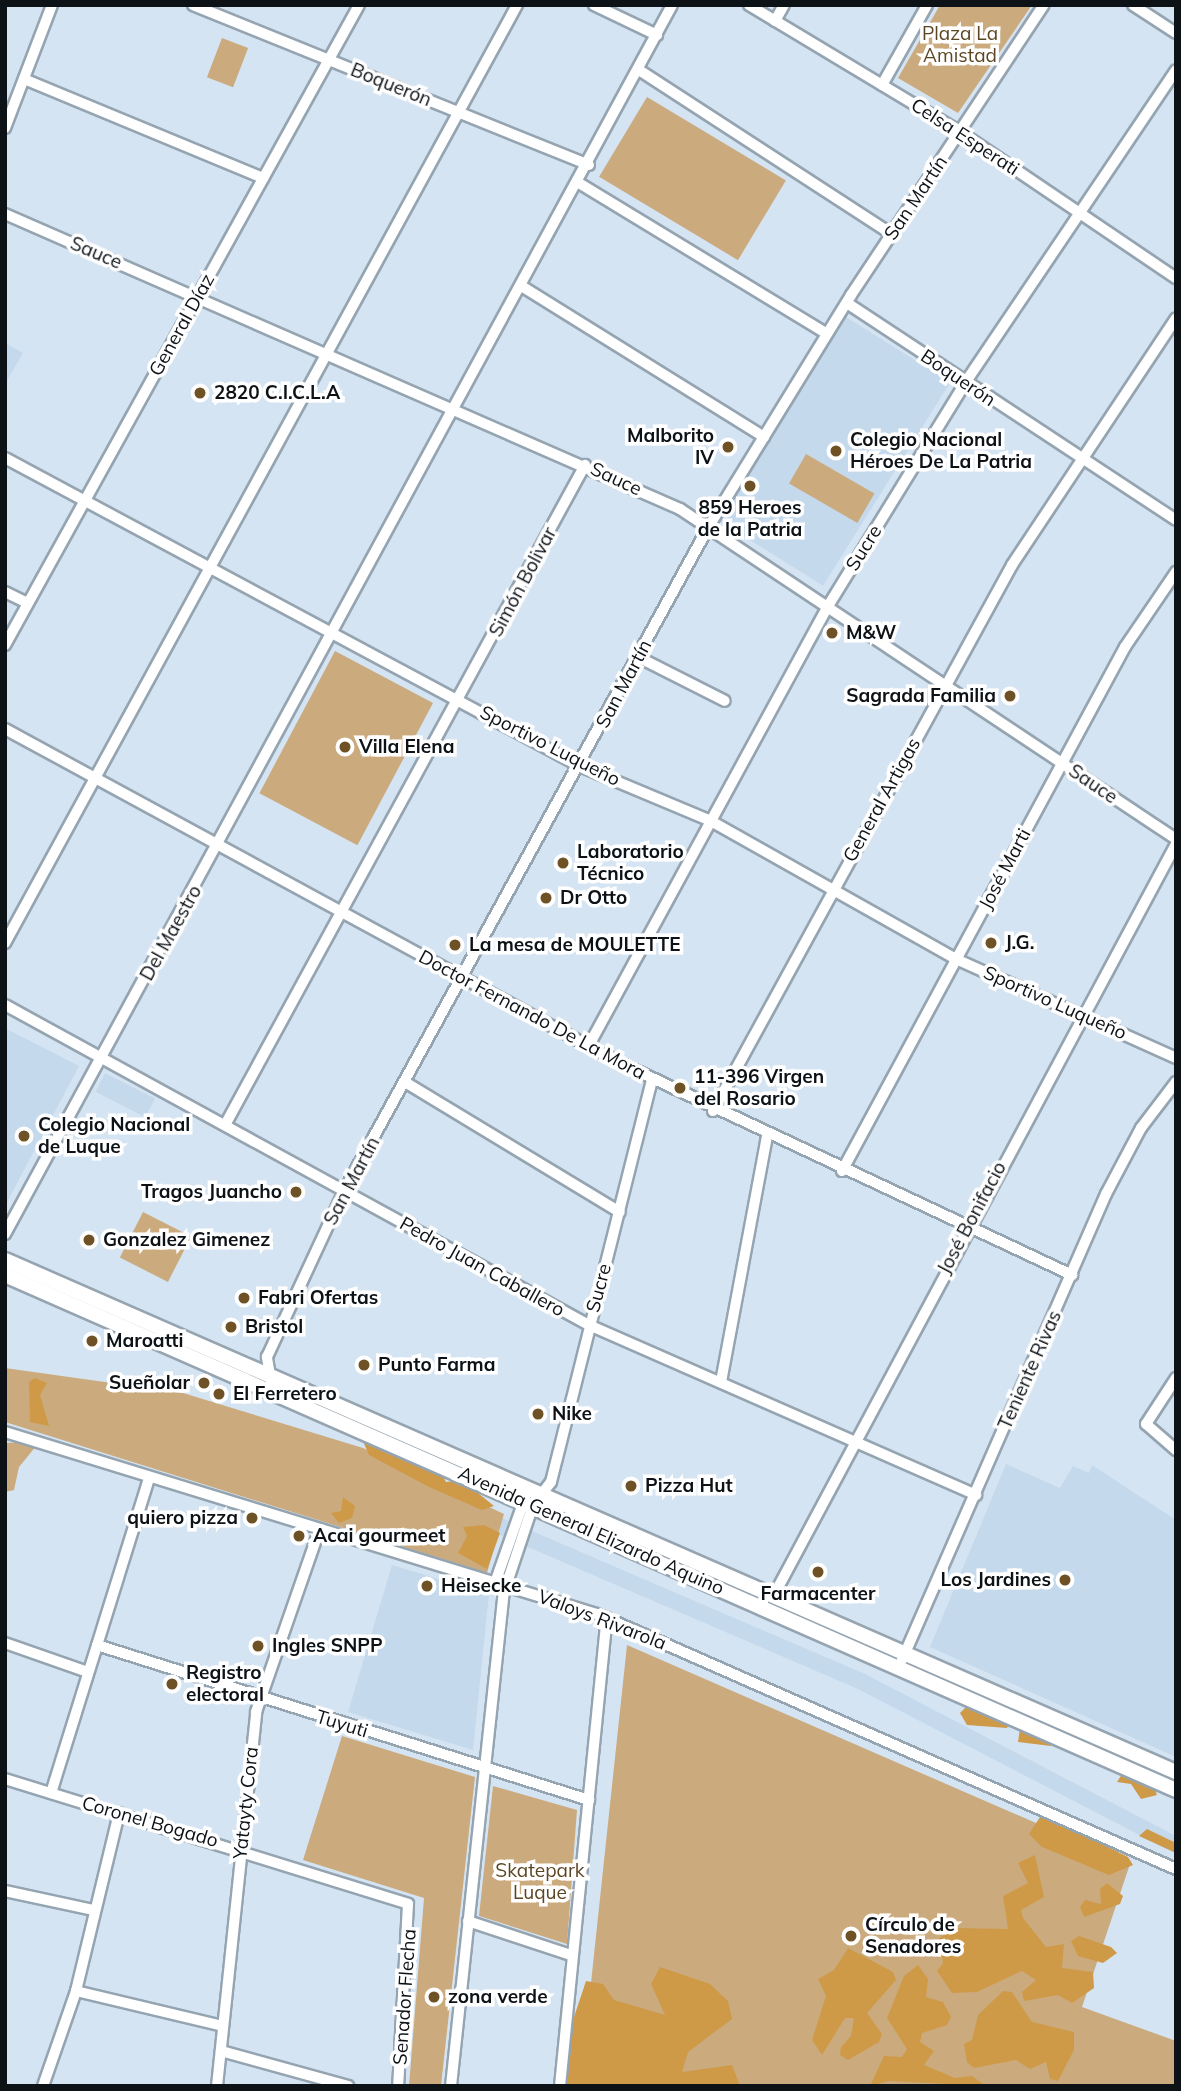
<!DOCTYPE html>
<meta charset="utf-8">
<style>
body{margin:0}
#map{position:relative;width:1181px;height:2091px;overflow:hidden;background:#d5e4f2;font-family:Mulish,sans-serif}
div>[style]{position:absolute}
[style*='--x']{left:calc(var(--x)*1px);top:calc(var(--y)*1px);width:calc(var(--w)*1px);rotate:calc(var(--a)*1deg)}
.built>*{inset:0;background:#c5d9ed;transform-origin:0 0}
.green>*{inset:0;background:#cbab7e;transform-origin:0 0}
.forest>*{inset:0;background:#ce9a48}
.roads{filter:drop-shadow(2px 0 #95a4b1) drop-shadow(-2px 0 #95a4b1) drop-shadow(0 2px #95a4b1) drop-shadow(0 -2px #95a4b1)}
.minor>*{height:10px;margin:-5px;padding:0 5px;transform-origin:5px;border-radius:5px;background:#fff}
.major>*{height:14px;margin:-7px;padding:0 7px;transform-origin:7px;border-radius:7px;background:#fff}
.dots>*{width:19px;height:19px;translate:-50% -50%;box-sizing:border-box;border:4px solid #fff;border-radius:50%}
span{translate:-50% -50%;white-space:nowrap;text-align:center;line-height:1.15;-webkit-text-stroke:7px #fff;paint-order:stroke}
.park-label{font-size:19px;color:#5c4523}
.street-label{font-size:19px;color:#0d1217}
.poi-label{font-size:19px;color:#0d1217;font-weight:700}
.left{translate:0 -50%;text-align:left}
.right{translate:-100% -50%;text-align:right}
.frame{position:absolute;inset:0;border:7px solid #0d1217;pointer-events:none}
</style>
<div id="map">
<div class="built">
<div style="left:846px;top:317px;width:123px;height:240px;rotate:32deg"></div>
<div style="clip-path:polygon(5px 343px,23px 353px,5px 384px)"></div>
<div style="clip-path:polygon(5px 1028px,79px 1066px,5px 1206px)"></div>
<div style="left:105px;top:1073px;width:56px;height:21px;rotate:27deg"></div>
<div style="clip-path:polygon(341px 1449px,865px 1674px,1176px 1836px,1176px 1854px,858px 1689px,337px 1465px)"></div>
<div style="clip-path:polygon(1006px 1464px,1060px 1488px,1073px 1466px,1089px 1473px,1092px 1465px,1176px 1520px,1176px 1757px,930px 1647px)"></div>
<div style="clip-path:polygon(392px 1565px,489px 1594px,473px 1750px,348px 1712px)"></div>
</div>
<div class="green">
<div style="clip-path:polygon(940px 5px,1032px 5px,958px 113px,898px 78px)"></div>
<div style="left:222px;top:38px;width:28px;height:42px;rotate:21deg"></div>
<div style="left:647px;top:97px;width:162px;height:93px;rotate:31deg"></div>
<div style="left:806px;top:454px;width:79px;height:34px;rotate:30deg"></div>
<div style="left:335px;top:651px;width:111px;height:161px;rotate:28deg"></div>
<div style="left:143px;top:1212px;width:54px;height:51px;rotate:27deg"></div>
<div style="clip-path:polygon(5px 1368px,183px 1393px,363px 1448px,504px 1514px,487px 1573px,5px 1422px)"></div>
<div style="clip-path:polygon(24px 1442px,37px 1445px,19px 1467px,14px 1490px,5px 1492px,5px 1443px)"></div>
<div style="clip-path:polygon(627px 1645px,1130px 1864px,1082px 2007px,1176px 2041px,1176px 2086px,580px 2086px)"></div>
<div style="clip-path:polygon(342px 1736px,475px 1777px,441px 2086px,409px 2086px,424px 1898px,303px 1860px)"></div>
<div style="clip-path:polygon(493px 1786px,577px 1810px,567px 1944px,479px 1916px)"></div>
</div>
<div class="forest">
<div style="clip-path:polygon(35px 1378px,47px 1383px,40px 1395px,49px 1426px,30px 1422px,29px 1382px)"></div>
<div style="clip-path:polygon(362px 1439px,440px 1471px,446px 1482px,462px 1480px,494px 1506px,482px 1510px,429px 1487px,369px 1455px)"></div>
<div style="clip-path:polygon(343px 1497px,355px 1506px,352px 1518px,339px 1523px,331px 1513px,341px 1511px)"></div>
<div style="clip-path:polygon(484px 1525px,500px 1533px,487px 1569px,458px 1553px,467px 1536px,463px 1527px)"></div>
<div style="clip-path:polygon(969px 1704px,1009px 1724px,1007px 1728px,967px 1725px,960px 1713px)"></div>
<div style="clip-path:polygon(1020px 1728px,1050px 1741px,1051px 1746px,1018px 1742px)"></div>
<div style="clip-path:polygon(1122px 1774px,1154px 1787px,1157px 1795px,1141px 1799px,1131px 1784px,1117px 1782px)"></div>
<div style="clip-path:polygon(1042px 1814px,1128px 1857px,1133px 1865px,1109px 1875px,1042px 1847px,1029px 1834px)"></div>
<div style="clip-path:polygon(1147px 1829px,1176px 1843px,1176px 1853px,1139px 1836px)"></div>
<div style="clip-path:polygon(1035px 1855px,1044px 1897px,1021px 1910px,1023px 1918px,1046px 1947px,1064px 1944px,1062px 1968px,1093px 1972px,1094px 1988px,1072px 2003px,1058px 1995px,1024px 2001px,1022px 1992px,1036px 1980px,1022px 1971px,977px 1992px,952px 1993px,937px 1971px,943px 1963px,939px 1938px,956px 1928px,1008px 1929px,1003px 1896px,1028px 1883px,1018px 1863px)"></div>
<div style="clip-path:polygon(1107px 1883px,1123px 1896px,1120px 1904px,1084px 1917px,1080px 1907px,1085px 1900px,1101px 1904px,1100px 1889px)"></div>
<div style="clip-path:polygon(1079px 1936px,1111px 1947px,1117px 1953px,1103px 1963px,1078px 1956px,1071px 1941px)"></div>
<div style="clip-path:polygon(848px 1948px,893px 1972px,896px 1980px,867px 2013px,882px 2034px,879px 2042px,848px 2060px,840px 2055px,841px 2047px,851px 2036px,854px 2018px,845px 2018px,822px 2055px,812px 2040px,826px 1996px,818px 1979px,834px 1970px)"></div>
<div style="clip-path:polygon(918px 1965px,928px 1979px,926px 1997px,943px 2002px,951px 2017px,947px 2025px,922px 2033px,920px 2042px,934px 2051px,924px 2065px,955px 2078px,972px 2076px,986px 2086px,889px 2081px,870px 2086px,884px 2056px,902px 2057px,907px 2049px,887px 2018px,904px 1976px)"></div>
<div style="clip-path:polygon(660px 1967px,710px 1984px,728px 2001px,732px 2019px,688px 2052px,682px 2072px,732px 2065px,740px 2086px,566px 2086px,569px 2032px,586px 1981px,603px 1984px,614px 2000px,665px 2015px,651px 1984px)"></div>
<div style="clip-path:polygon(1003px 1991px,1012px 1992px,1032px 2022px,1074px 2032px,1074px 2050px,1058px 2081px,1050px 2079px,1046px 2062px,1030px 2069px,1016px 2060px,974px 2068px,967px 2062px,964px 2044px,972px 2040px,978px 2015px)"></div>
</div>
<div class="roads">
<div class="minor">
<div style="--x:193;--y:5;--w:427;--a:22"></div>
<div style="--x:594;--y:5;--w:70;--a:25.5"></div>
<div style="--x:749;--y:5;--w:246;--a:31"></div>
<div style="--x:960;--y:132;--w:261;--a:34.1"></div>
<div style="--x:1133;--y:5;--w:51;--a:33.1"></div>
<div style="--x:775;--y:21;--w:18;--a:-61"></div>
<div style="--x:639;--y:70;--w:302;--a:33"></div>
<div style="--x:24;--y:79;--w:259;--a:22.5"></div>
<div style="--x:882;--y:85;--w:92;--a:-60.6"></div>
<div style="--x:5;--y:128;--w:132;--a:-69.1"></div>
<div style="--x:579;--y:183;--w:290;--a:31.3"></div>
<div style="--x:5;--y:214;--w:737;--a:23.61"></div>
<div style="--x:680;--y:509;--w:596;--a:33.64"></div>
<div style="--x:523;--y:287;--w:284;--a:31.9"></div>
<div style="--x:847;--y:303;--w:394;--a:33.4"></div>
<div style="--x:5;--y:458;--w:652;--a:28.18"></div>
<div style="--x:580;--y:766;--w:142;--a:22.8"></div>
<div style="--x:711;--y:821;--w:281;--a:29.4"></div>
<div style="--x:956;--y:959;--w:241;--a:24.2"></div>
<div style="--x:5;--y:592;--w:25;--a:26"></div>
<div style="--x:5;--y:645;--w:731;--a:-61.05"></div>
<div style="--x:638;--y:657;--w:97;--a:26.8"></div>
<div style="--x:5;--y:729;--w:695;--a:28.52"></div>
<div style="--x:616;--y:1061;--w:504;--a:25.14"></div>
<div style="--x:5;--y:943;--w:1069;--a:-61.37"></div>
<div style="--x:5;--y:1005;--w:666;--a:28.72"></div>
<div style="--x:589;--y:1325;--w:423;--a:23.7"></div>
<div style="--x:588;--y:1047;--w:502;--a:-61.44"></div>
<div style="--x:828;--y:606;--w:262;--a:-58.4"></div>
<div style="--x:965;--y:383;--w:377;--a:-56"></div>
<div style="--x:405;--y:1082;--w:251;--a:31.2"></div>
<div style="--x:713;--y:1111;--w:623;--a:-61.29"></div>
<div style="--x:1012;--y:565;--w:296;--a:-56.4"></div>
<div style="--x:225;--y:1125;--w:752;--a:-61.39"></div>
<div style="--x:842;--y:1171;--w:596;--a:-61.63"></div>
<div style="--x:1125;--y:647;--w:91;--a:-55.8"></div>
<div style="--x:5;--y:1234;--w:1398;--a:-61.51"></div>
<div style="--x:1176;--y:1378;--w:55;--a:123.1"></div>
<div style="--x:1146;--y:1424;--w:40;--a:41"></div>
<div style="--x:721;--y:1382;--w:249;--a:-79.4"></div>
<div style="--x:273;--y:1392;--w:36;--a:-100"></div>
<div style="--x:267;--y:1357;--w:183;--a:-65.1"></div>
<div style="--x:344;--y:1191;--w:759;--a:-61.24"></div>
<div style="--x:709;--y:526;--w:271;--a:-58.4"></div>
<div style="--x:851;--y:295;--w:348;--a:-56.4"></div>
<div style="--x:5;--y:1432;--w:619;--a:17.09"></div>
<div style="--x:597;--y:1614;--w:633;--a:23.77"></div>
<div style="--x:501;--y:1587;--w:7;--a:-146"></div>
<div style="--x:495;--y:1583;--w:90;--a:-70.6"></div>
<div style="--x:774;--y:1595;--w:852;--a:-61.84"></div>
<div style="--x:5;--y:1643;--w:88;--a:19.3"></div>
<div style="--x:97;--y:1645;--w:516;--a:17.49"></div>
<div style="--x:902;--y:1660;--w:509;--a:-66.36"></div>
<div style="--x:1106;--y:1194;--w:75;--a:-62.1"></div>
<div style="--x:1141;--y:1128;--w:58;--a:-52.7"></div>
<div style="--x:5;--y:1779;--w:422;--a:17.2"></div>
<div style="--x:408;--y:1904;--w:182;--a:93.1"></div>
<div style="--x:51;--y:1793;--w:330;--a:-72.7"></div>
<div style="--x:5;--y:1891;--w:91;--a:12.1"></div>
<div style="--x:468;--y:1921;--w:108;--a:18.3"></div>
<div style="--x:76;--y:1991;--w:151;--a:13.4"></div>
<div style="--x:221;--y:2051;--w:132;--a:15.4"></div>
<div style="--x:43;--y:2086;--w:101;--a:-70.8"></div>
<div style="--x:76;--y:1991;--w:183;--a:-76.4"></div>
<div style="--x:217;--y:2086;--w:376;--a:-84"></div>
<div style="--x:256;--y:1712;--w:192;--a:-70.8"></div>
<div style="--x:451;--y:2086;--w:497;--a:-83.9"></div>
<div style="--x:504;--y:1592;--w:92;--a:-71.6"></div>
<div style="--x:533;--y:1505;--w:29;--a:-52"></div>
<div style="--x:551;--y:1482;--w:414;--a:-75.9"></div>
<div style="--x:560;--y:2086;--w:470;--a:-84.3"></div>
</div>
<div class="major">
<div style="--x:5;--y:1260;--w:1278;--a:23.62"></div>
<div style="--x:5;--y:1275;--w:1279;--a:23.74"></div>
</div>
</div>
<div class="dots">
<div style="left:200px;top:393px;background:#6e5124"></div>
<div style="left:728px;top:447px;background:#6e5124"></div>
<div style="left:836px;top:451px;background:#6e5124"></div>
<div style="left:750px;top:486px;background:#6e5124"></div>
<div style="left:832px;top:633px;background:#6e5124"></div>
<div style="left:1010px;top:696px;background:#6e5124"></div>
<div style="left:345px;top:747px;background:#6e5124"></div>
<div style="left:563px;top:863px;background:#6e5124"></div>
<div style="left:546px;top:898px;background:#6e5124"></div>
<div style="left:991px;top:943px;background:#6e5124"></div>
<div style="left:455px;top:945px;background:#6e5124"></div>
<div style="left:680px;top:1088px;background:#6e5124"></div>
<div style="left:24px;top:1136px;background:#6e5124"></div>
<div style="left:296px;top:1192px;background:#6e5124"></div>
<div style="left:89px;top:1240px;background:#6e5124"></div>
<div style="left:244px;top:1298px;background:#6e5124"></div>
<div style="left:231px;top:1327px;background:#6e5124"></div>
<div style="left:92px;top:1341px;background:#6e5124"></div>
<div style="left:364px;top:1365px;background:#6e5124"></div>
<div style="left:204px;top:1383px;background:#6e5124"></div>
<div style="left:219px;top:1394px;background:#6e5124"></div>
<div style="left:538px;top:1414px;background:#6e5124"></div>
<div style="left:631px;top:1486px;background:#6e5124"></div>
<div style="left:252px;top:1518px;background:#6e5124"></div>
<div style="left:299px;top:1536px;background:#6e5124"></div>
<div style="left:818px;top:1572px;background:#6e5124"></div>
<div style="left:1065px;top:1580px;background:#6e5124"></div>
<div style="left:427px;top:1586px;background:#6e5124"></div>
<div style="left:258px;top:1646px;background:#6e5124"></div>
<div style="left:172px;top:1684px;background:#6e5124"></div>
<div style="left:851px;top:1936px;background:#6e5124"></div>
<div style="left:434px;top:1997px;background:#6e5124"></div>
</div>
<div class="park-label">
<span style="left:960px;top:45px">Plaza La<br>Amistad</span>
<span style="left:540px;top:1882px">Skatepark<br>Luque</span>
</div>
<div class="street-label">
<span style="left:391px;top:85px;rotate:22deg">Boquerón</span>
<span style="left:965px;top:137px;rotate:33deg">Celsa Esperati</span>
<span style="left:916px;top:198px;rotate:-56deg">San Martín</span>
<span style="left:96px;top:253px;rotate:23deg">Sauce</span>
<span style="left:182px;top:325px;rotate:-61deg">General Díaz</span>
<span style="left:958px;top:378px;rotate:34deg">Boquerón</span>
<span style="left:616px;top:479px;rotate:25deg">Sauce</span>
<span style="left:864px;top:548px;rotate:-58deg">Sucre</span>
<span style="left:523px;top:582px;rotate:-62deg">Simón Bolivar</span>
<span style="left:624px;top:684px;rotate:-62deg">San Martín</span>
<span style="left:550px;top:746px;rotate:27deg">Sportivo Luqueño</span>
<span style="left:1093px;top:784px;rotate:34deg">Sauce</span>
<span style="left:882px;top:800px;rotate:-61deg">General Artigas</span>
<span style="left:1005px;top:869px;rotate:-62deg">José Marti</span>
<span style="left:171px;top:933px;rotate:-61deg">Del Maestro</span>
<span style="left:1055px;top:1003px;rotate:24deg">Sportivo Luqueño</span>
<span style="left:532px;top:1015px;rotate:28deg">Doctor Fernando De La Mora</span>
<span style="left:352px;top:1181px;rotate:-62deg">San Martín</span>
<span style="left:972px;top:1218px;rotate:-62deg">José Bonifacio</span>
<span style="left:482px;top:1267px;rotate:29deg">Pedro Juan Caballero</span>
<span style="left:599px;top:1288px;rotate:-75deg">Sucre</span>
<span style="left:1030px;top:1370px;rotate:-66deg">Teniente Rivas</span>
<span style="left:591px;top:1531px;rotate:24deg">Avenida General Elizardo Aquino</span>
<span style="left:602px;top:1620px;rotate:21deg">Valoys Rivarola</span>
<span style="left:342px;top:1724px;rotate:17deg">Tuyuti</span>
<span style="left:246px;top:1803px;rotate:-84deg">Yatayty Cora</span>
<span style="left:150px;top:1822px;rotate:16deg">Coronel Bogado</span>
<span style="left:405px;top:1997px;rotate:-86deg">Senador Flecha</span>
</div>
<div class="poi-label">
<span class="left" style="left:214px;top:393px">2820 C.I.C.L.A</span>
<span class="right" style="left:714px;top:447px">Malborito<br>IV</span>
<span class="left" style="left:850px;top:451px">Colegio Nacional<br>Héroes De La Patria</span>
<span style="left:750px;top:519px">859 Heroes<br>de la Patria</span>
<span class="left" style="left:846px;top:633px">M&amp;W</span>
<span class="right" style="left:996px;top:696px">Sagrada Familia</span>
<span class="left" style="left:359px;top:747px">Villa Elena</span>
<span class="left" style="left:577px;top:863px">Laboratorio<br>Técnico</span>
<span class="left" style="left:560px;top:898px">Dr Otto</span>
<span class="left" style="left:1005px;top:943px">J.G.</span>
<span class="left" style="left:469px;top:945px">La mesa de MOULETTE</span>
<span class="left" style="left:694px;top:1088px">11-396 Virgen<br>del Rosario</span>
<span class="left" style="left:38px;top:1136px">Colegio Nacional<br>de Luque</span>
<span class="right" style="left:282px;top:1192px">Tragos Juancho</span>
<span class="left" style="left:103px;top:1240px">Gonzalez Gimenez</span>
<span class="left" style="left:258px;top:1298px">Fabri Ofertas</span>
<span class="left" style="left:245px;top:1327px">Bristol</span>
<span class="left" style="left:106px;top:1341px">Maroatti</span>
<span class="left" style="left:378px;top:1365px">Punto Farma</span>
<span class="right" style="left:190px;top:1383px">Sueñolar</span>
<span class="left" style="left:233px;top:1394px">El Ferretero</span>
<span class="left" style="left:552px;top:1414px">Nike</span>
<span class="left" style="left:645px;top:1486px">Pizza Hut</span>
<span class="right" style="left:238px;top:1518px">quiero pizza</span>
<span class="left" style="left:313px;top:1536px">Acai gourmeet</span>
<span class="right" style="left:1051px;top:1580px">Los Jardines</span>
<span class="left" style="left:441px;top:1586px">Heisecke</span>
<span style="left:818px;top:1594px">Farmacenter</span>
<span class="left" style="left:272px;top:1646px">Ingles SNPP</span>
<span class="left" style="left:186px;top:1684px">Registro<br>electoral</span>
<span class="left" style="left:865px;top:1936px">Círculo de<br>Senadores</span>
<span class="left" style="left:448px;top:1997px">zona verde</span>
</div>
<div class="frame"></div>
</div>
